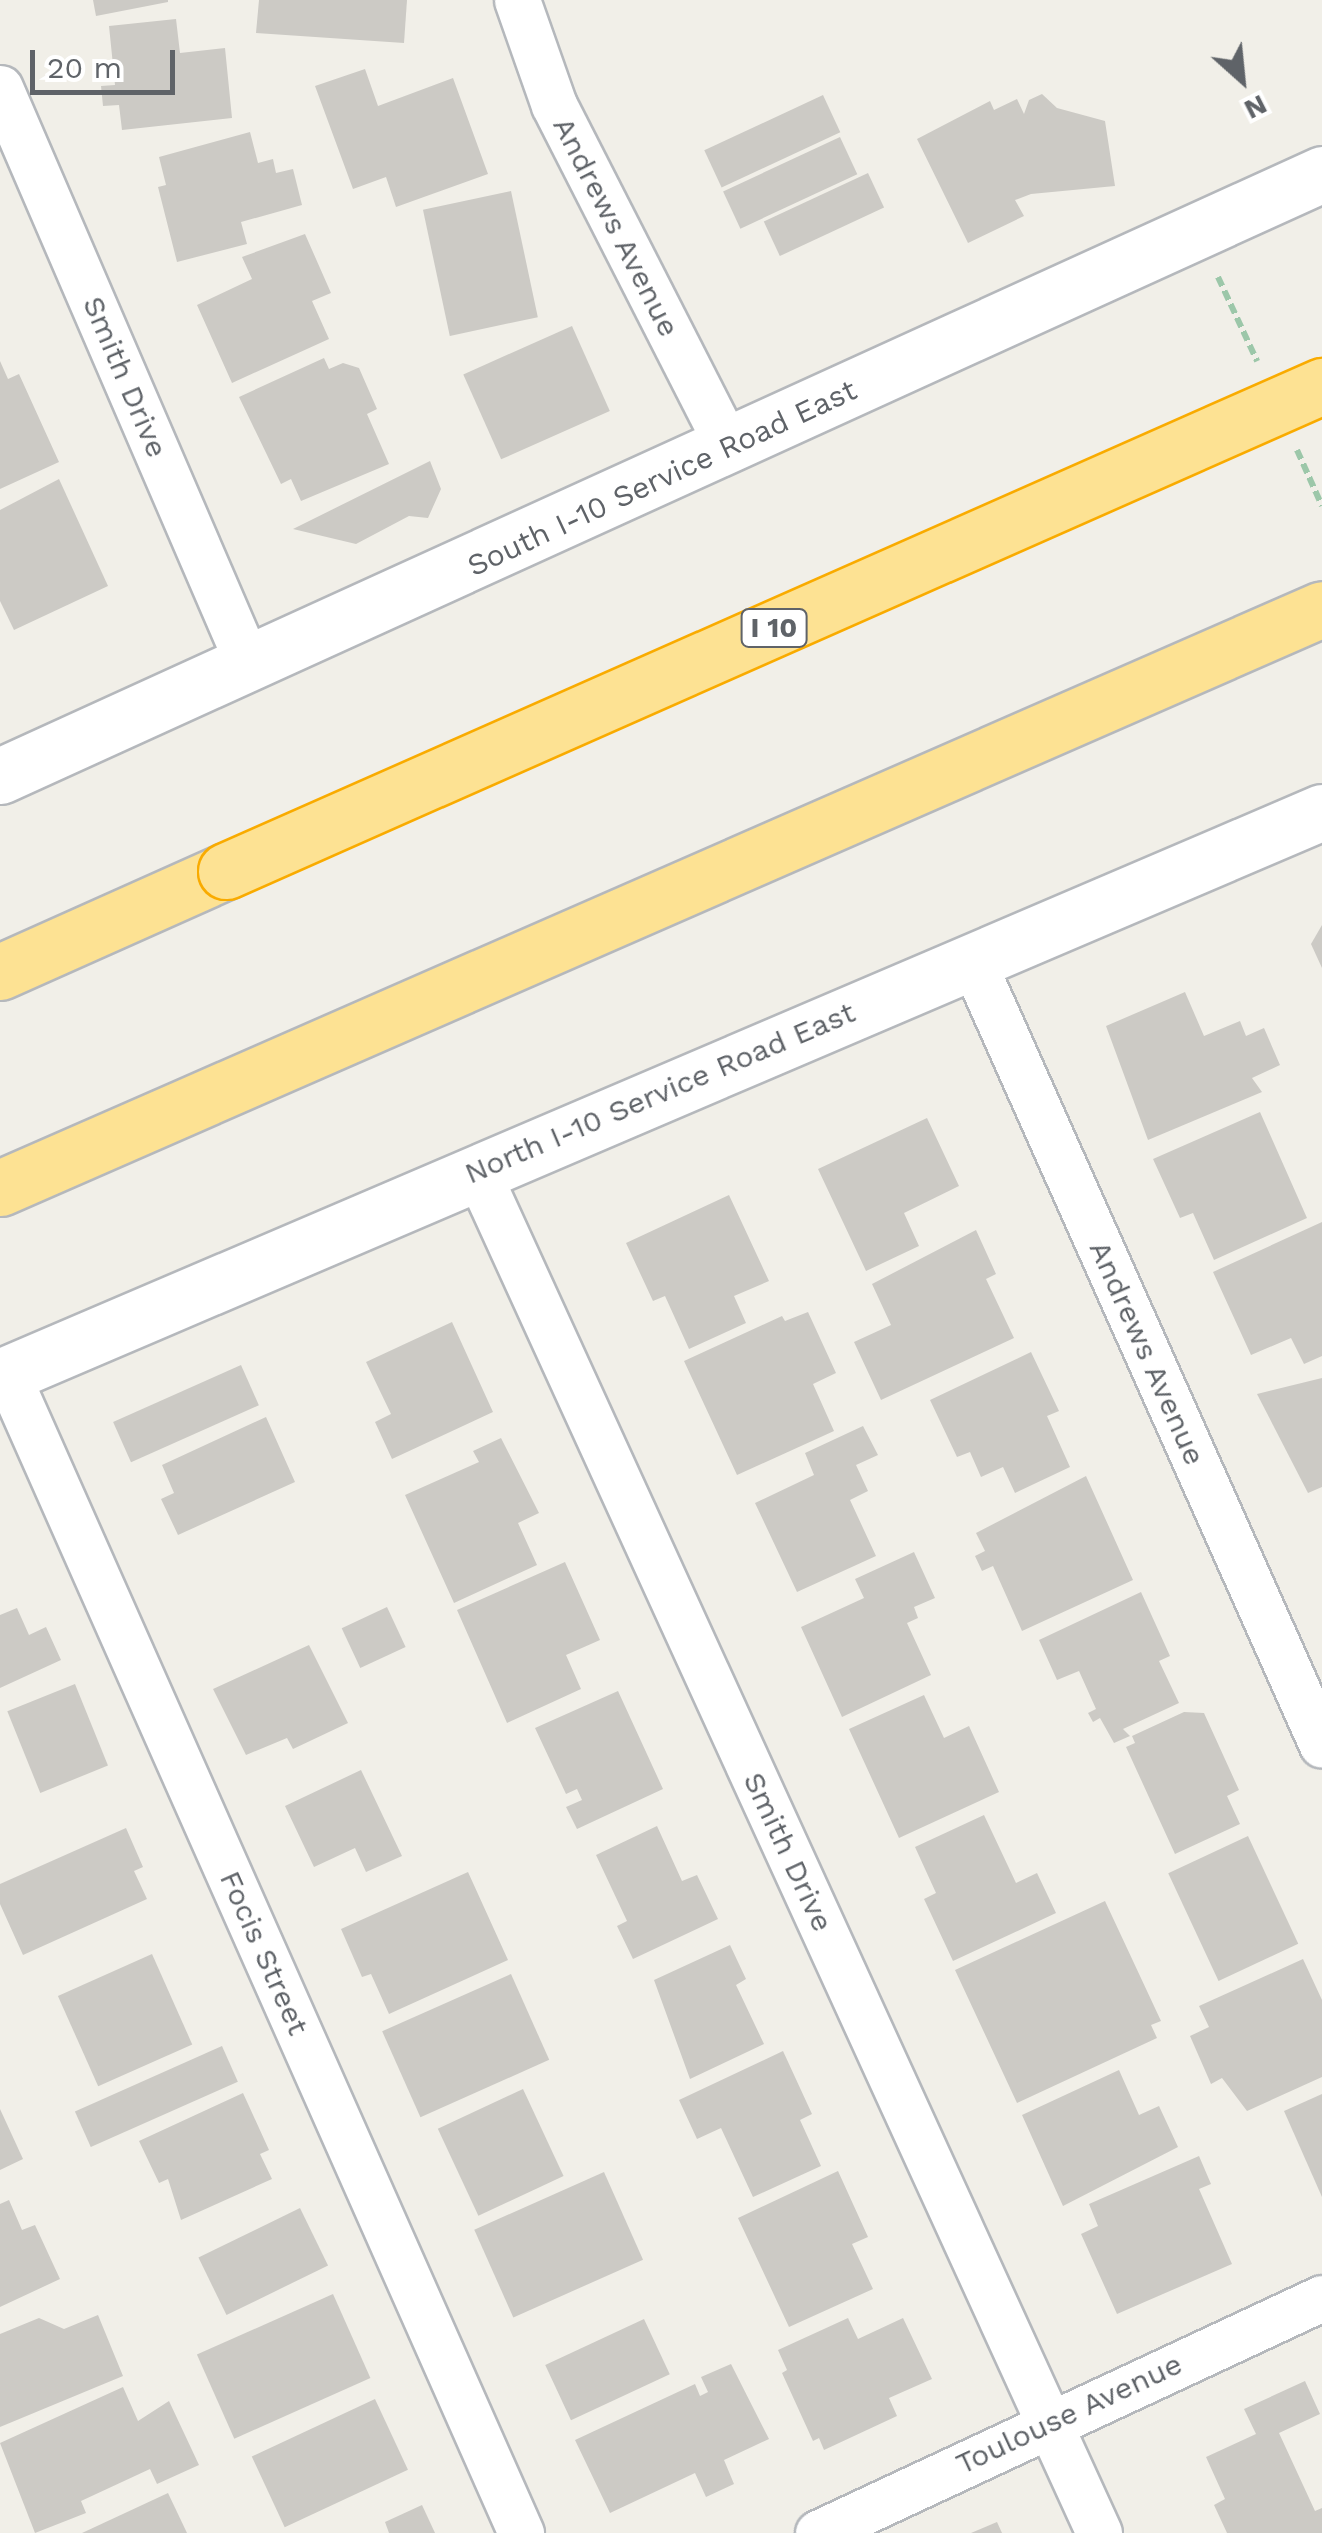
<!DOCTYPE html>
<style>
body{margin:0}
#map{position:relative;width:1322px;height:2533px;overflow:hidden;background:#f1efe8;font-family:"Work Sans",sans-serif}
div>[style]{position:absolute}
[style*='--x']{left:calc(var(--x)*1px);top:calc(var(--y)*1px);width:calc(var(--w)*1px);rotate:calc(var(--a)*1deg)}
.building>*{inset:0;background:#cccac5;transform-origin:0 0}
.path>*{height:6px;margin-top:-3px;transform-origin:0;background:repeating-linear-gradient(90deg,#9cc7a9 0 10px,transparent 0 15px)}
.roads{filter:drop-shadow(2px 0 #b5b8bc) drop-shadow(-2px 0 #b5b8bc) drop-shadow(0 2px #b5b8bc) drop-shadow(0 -2px #b5b8bc)}
.minor>*{height:45px;margin:-22.5px;padding:0 22.5px;transform-origin:22.5px;border-radius:22.5px;background:#fff}
.tertiary>*{height:55px;margin:-27.5px;padding:0 27.5px;transform-origin:27.5px;border-radius:27.5px;background:#fff}
.motorway>*{height:55px;margin:-27.5px;padding:0 27.5px;transform-origin:27.5px;border-radius:27.5px;background:#fde293}
.bridges{filter:drop-shadow(2px 0 #f9ab00) drop-shadow(-2px 0 #f9ab00) drop-shadow(0 2px #f9ab00) drop-shadow(0 -2px #f9ab00)}
.motorway-bridge>*{height:55px;margin:-27.5px;padding:0 27.5px;transform-origin:27.5px;border-radius:27.5px;background:#fde293}
span{translate:-50% -50%;white-space:nowrap;text-align:center;line-height:1.15;-webkit-text-stroke:9px #fff;paint-order:stroke}
.shield-label span{padding:2px 8px;background:#fff;border:2px solid;border-radius:8px;-webkit-text-stroke-width:0}
.shield-label{font-size:28px;color:#5f6368;font-weight:700}
.street-label{font-size:30px;color:#5f6368}
.north{position:absolute;left:1192px;top:30px;width:100px;height:100px;-webkit-text-stroke:8px #fff;paint-order:stroke;rotate:153deg;font-size:28px;font-weight:700;line-height:40px;text-align:center;color:#5f6368}
.north::after{content:'';display:block;margin:auto;width:35px;height:45px;background:#5f6368;clip-path:polygon(50% 0,100% 100%,50% 72%,0 100%)}
.scale{position:absolute;left:30px;top:50px;width:145px;height:45px;box-sizing:border-box;border:5px solid #5f6368;border-top:0;padding-left:12px;font-size:30px;line-height:35px;white-space:nowrap;color:#5f6368;-webkit-text-stroke:8px #fff;paint-order:stroke}
</style>
<div id="map">
<div class="building">
<div style="clip-path:polygon(93px 0,168px 0,168px 2px,96px 16px)"></div>
<div style="clip-path:polygon(259px 0,407px 0,404px 43px,256px 33px)"></div>
<div style="clip-path:polygon(176px 19px,180px 53px,225px 48px,232px 118px,122px 130px,119px 105px,103px 106px,101px 86px,115px 85px,109px 26px)"></div>
<div style="clip-path:polygon(365px 69px,378px 106px,453px 78px,488px 174px,396px 207px,386px 177px,353px 189px,315px 86px)"></div>
<div style="clip-path:polygon(1042px 94px,1057px 108px,1105px 121px,1115px 186px,1031px 194px,1015px 200px,1024px 216px,968px 243px,917px 139px,990px 101px,994px 110px,1017px 99px,1024px 114px,1029px 100px)"></div>
<div style="left:823px;top:95px;width:41px;height:131px;rotate:65deg"></div>
<div style="clip-path:polygon(250px 132px,258px 163px,273px 159px,276px 173px,293px 169px,302px 205px,241px 222px,247px 244px,177px 262px,158px 187px,166px 185px,159px 157px)"></div>
<div style="left:840px;top:137px;width:41px;height:129px;rotate:65deg"></div>
<div style="left:868px;top:173px;width:38px;height:115px;rotate:65deg"></div>
<div style="left:511px;top:191px;width:129px;height:90px;rotate:78deg"></div>
<div style="clip-path:polygon(305px 234px,331px 293px,312px 301px,329px 339px,232px 383px,197px 305px,252px 279px,242px 257px)"></div>
<div style="left:572px;top:326px;width:93px;height:119px;rotate:66deg"></div>
<div style="clip-path:polygon(324px 358px,329px 369px,343px 363px,359px 368px,377px 409px,367px 414px,389px 464px,301px 501px,291px 479px,281px 484px,239px 397px)"></div>
<div style="clip-path:polygon(0 361px,8px 379px,19px 374px,59px 462px,0 489px)"></div>
<div style="clip-path:polygon(430px 461px,441px 489px,428px 518px,409px 516px,356px 544px,293px 529px)"></div>
<div style="clip-path:polygon(59px 479px,108px 586px,14px 630px,0 601px,0 510px)"></div>
<div style="clip-path:polygon(1322px 925px,1322px 968px,1311px 944px)"></div>
<div style="clip-path:polygon(1185px 992px,1204px 1036px,1240px 1021px,1246px 1036px,1264px 1028px,1280px 1065px,1252px 1078px,1262px 1092px,1148px 1140px,1106px 1026px)"></div>
<div style="clip-path:polygon(1260px 1112px,1307px 1218px,1214px 1260px,1193px 1213px,1180px 1218px,1153px 1159px)"></div>
<div style="clip-path:polygon(927px 1118px,959px 1186px,904px 1213px,919px 1246px,866px 1271px,818px 1169px)"></div>
<div style="clip-path:polygon(729px 1195px,769px 1281px,734px 1296px,746px 1323px,689px 1349px,665px 1296px,653px 1301px,626px 1243px)"></div>
<div style="clip-path:polygon(1322px 1222px,1322px 1356px,1304px 1364px,1291px 1338px,1251px 1355px,1213px 1272px)"></div>
<div style="clip-path:polygon(976px 1230px,996px 1274px,986px 1279px,1014px 1338px,881px 1400px,854px 1342px,891px 1325px,872px 1284px)"></div>
<div style="clip-path:polygon(808px 1312px,836px 1373px,813px 1384px,834px 1431px,737px 1475px,684px 1361px,782px 1316px,785px 1321px)"></div>
<div style="clip-path:polygon(452px 1322px,493px 1412px,392px 1459px,375px 1422px,391px 1414px,366px 1362px)"></div>
<div style="clip-path:polygon(1031px 1352px,1059px 1411px,1047px 1416px,1070px 1467px,1015px 1493px,1003px 1467px,981px 1477px,970px 1452px,957px 1457px,930px 1400px)"></div>
<div style="left:241px;top:1365px;width:44px;height:140px;rotate:66deg"></div>
<div style="clip-path:polygon(1322px 1378px,1322px 1487px,1308px 1493px,1257px 1394px)"></div>
<div style="clip-path:polygon(266px 1417px,295px 1482px,178px 1535px,161px 1499px,174px 1493px,162px 1465px)"></div>
<div style="clip-path:polygon(863px 1426px,878px 1455px,856px 1465px,868px 1491px,850px 1500px,876px 1556px,797px 1592px,755px 1503px,814px 1475px,805px 1453px)"></div>
<div style="clip-path:polygon(501px 1438px,539px 1513px,518px 1523px,537px 1565px,454px 1603px,405px 1495px,479px 1462px,473px 1451px)"></div>
<div style="clip-path:polygon(1086px 1476px,1133px 1580px,1022px 1631px,993px 1566px,982px 1571px,975px 1556px,985px 1551px,976px 1533px)"></div>
<div style="clip-path:polygon(914px 1552px,935px 1598px,914px 1607px,918px 1618px,907px 1623px,931px 1675px,842px 1717px,801px 1627px,864px 1598px,855px 1579px)"></div>
<div style="clip-path:polygon(565px 1562px,600px 1640px,566px 1655px,581px 1689px,507px 1723px,457px 1610px)"></div>
<div style="clip-path:polygon(1141px 1592px,1170px 1656px,1159px 1661px,1179px 1703px,1123px 1729px,1130px 1736px,1114px 1743px,1100px 1718px,1093px 1722px,1088px 1713px,1096px 1709px,1079px 1671px,1057px 1680px,1039px 1640px)"></div>
<div style="left:387px;top:1607px;width:44px;height:50px;rotate:65deg"></div>
<div style="clip-path:polygon(17px 1608px,29px 1635px,46px 1627px,61px 1660px,0 1688px,0 1615px)"></div>
<div style="clip-path:polygon(309px 1645px,348px 1723px,293px 1749px,287px 1738px,246px 1755px,213px 1689px)"></div>
<div style="left:75px;top:1684px;width:88px;height:73px;rotate:68deg"></div>
<div style="clip-path:polygon(618px 1691px,663px 1789px,577px 1829px,566px 1807px,582px 1800px,577px 1789px,566px 1794px,535px 1728px)"></div>
<div style="clip-path:polygon(924px 1695px,944px 1738px,969px 1726px,999px 1792px,899px 1838px,849px 1729px)"></div>
<div style="clip-path:polygon(1184px 1712px,1204px 1713px,1239px 1790px,1227px 1796px,1240px 1824px,1175px 1854px,1126px 1747px,1135px 1743px,1132px 1736px)"></div>
<div style="clip-path:polygon(361px 1770px,402px 1856px,366px 1872px,355px 1848px,314px 1867px,285px 1806px)"></div>
<div style="clip-path:polygon(984px 1815px,1016px 1883px,1037px 1873px,1056px 1913px,953px 1961px,924px 1899px,936px 1893px,915px 1847px)"></div>
<div style="clip-path:polygon(657px 1826px,682px 1881px,697px 1875px,718px 1919px,633px 1959px,617px 1926px,627px 1921px,596px 1855px)"></div>
<div style="clip-path:polygon(126px 1828px,143px 1867px,134px 1871px,147px 1899px,23px 1955px,0 1904px,0 1884px)"></div>
<div style="left:1248px;top:1836px;width:119px;height:88px;rotate:65deg"></div>
<div style="clip-path:polygon(468px 1872px,508px 1960px,389px 2014px,371px 1974px,362px 1977px,341px 1929px)"></div>
<div style="clip-path:polygon(1105px 1901px,1161px 2021px,1151px 2025px,1157px 2038px,1017px 2103px,955px 1970px)"></div>
<div style="clip-path:polygon(730px 1945px,746px 1979px,736px 1985px,764px 2044px,690px 2079px,654px 1980px)"></div>
<div style="left:152px;top:1954px;width:99px;height:103px;rotate:66deg"></div>
<div style="clip-path:polygon(1303px 1959px,1322px 2000px,1322px 2077px,1247px 2111px,1222px 2078px,1211px 2084px,1190px 2036px,1209px 2027px,1199px 2006px)"></div>
<div style="left:511px;top:1974px;width:94px;height:141px;rotate:66deg"></div>
<div style="left:222px;top:2046px;width:39px;height:161px;rotate:66deg"></div>
<div style="clip-path:polygon(783px 2051px,812px 2114px,800px 2120px,821px 2166px,753px 2197px,721px 2128px,697px 2139px,679px 2100px)"></div>
<div style="clip-path:polygon(1119px 2070px,1139px 2115px,1159px 2106px,1178px 2147px,1063px 2206px,1022px 2115px)"></div>
<div style="left:523px;top:2089px;width:96px;height:94px;rotate:65deg"></div>
<div style="clip-path:polygon(243px 2093px,269px 2150px,260px 2154px,272px 2179px,181px 2220px,168px 2179px,159px 2183px,139px 2141px)"></div>
<div style="clip-path:polygon(1322px 2094px,1322px 2197px,1284px 2111px)"></div>
<div style="clip-path:polygon(0 2109px,23px 2159px,0 2170px)"></div>
<div style="clip-path:polygon(1199px 2156px,1211px 2184px,1199px 2189px,1232px 2264px,1117px 2314px,1081px 2234px,1098px 2226px,1089px 2204px)"></div>
<div style="clip-path:polygon(838px 2171px,868px 2237px,852px 2244px,873px 2289px,789px 2327px,738px 2218px)"></div>
<div style="left:604px;top:2172px;width:96px;height:142px;rotate:66deg"></div>
<div style="clip-path:polygon(9px 2200px,22px 2230px,35px 2225px,60px 2279px,0 2307px,0 2204px)"></div>
<div style="left:300px;top:2208px;width:64px;height:113px;rotate:64deg"></div>
<div style="left:333px;top:2294px;width:92px;height:149px;rotate:66deg"></div>
<div style="clip-path:polygon(98px 2315px,123px 2376px,0 2427px,0 2334px,39px 2318px,64px 2329px)"></div>
<div style="clip-path:polygon(848px 2318px,858px 2339px,903px 2318px,932px 2379px,889px 2398px,897px 2416px,824px 2450px,819px 2438px,813px 2441px,782px 2373px,787px 2370px,778px 2350px)"></div>
<div style="left:644px;top:2319px;width:61px;height:109px;rotate:65deg"></div>
<div style="clip-path:polygon(731px 2364px,769px 2439px,724px 2460px,734px 2484px,706px 2497px,695px 2473px,610px 2513px,575px 2440px,695px 2384px,700px 2396px,708px 2392px,701px 2377px)"></div>
<div style="clip-path:polygon(1305px 2381px,1320px 2414px,1279px 2433px,1315px 2511px,1322px 2508px,1322px 2533px,1227px 2533px,1214px 2505px,1225px 2499px,1206px 2457px,1256px 2434px,1244px 2409px)"></div>
<div style="clip-path:polygon(123px 2387px,138px 2421px,169px 2401px,199px 2465px,157px 2484px,150px 2469px,81px 2501px,86px 2513px,35px 2533px,0 2443px)"></div>
<div style="left:375px;top:2399px;width:78px;height:136px;rotate:65deg"></div>
<div style="clip-path:polygon(168px 2493px,187px 2533px,82px 2533px)"></div>
<div style="clip-path:polygon(422px 2505px,435px 2533px,389px 2533px,385px 2522px)"></div>
<div style="clip-path:polygon(997px 2522px,1002px 2533px,971px 2533px)"></div>
</div>
<div class="path">
<div style="--x:1218;--y:277;--w:93;--a:65.1"></div>
<div style="--x:1297;--y:450;--w:61;--a:65.9"></div>
</div>
<div class="roads">
<div class="minor">
<div style="--x:517;--y:0;--w:111;--a:70.6"></div>
<div style="--x:554;--y:105;--w:385;--a:63"></div>
<div style="--x:0;--y:88;--w:629;--a:66.69"></div>
<div style="--x:972;--y:960;--w:859;--a:65.97"></div>
<div style="--x:477;--y:1171;--w:1497;--a:65.45"></div>
<div style="--x:7;--y:1374;--w:1268;--a:66.08"></div>
<div style="--x:818;--y:2533;--w:556;--a:-25"></div>
</div>
<div class="tertiary">
<div style="--x:0;--y:776;--w:1453;--a:-24.48"></div>
<div style="--x:0;--y:1377;--w:1438;--a:-23.14"></div>
</div>
<div class="motorway">
<div style="--x:0;--y:972;--w:248;--a:-24.1"></div>
<div style="--x:0;--y:1188;--w:1443;--a:-23.65"></div>
</div>
</div>
<div class="bridges">
<div class="motorway-bridge">
<div style="--x:226;--y:871;--w:1199;--a:-23.87"></div>
</div>
</div>
<div class="shield-label">
<span style="left:774px;top:628px">I 10</span>
</div>
<div class="street-label">
<span style="left:616px;top:227px;rotate:63deg">Andrews Avenue</span>
<span style="left:125px;top:377px;rotate:67deg">Smith Drive</span>
<span style="left:662px;top:478px;rotate:-25deg">South I-10 Service Road East</span>
<span style="left:660px;top:1093px;rotate:-23deg">North I-10 Service Road East</span>
<span style="left:1147px;top:1353px;rotate:66deg">Andrews Avenue</span>
<span style="left:788px;top:1852px;rotate:65deg">Smith Drive</span>
<span style="left:264px;top:1953px;rotate:66deg">Focis Street</span>
<span style="left:1069px;top:2414px;rotate:-25deg">Toulouse Avenue</span>
</div>
<div class="north">N</div>
<div class="scale">20 m</div>
</div>
